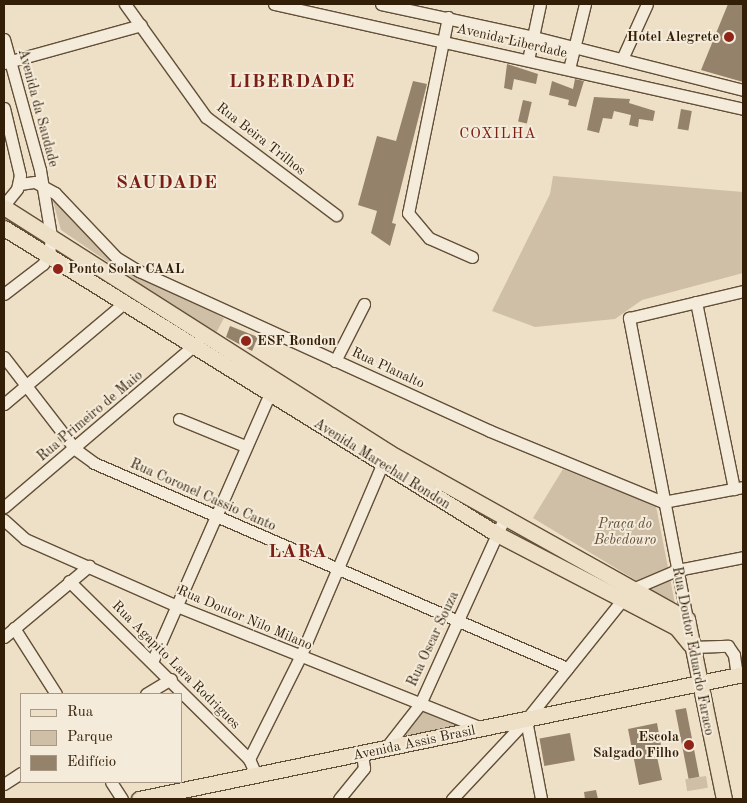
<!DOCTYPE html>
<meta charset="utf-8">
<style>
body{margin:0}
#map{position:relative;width:747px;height:803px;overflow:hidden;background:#eee0c6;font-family:"Old Standard TT",serif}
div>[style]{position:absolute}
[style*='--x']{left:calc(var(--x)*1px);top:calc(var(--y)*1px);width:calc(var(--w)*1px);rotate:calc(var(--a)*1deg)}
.green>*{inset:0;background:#cebfa6;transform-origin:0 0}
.building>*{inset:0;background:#94836a;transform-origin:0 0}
.roads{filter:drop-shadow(1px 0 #624f37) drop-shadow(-1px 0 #624f37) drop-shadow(0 1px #624f37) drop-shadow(0 -1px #624f37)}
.minor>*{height:11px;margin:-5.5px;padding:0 5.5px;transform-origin:5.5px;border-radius:5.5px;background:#f4ebda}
.major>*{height:15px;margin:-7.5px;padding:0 7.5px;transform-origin:7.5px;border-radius:7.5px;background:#eee0c6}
.dots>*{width:14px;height:14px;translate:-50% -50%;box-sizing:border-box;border:2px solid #f4ebda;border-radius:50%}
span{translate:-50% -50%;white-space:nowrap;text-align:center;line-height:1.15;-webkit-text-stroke:4px #f4ebda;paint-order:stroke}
.poi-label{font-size:14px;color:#331f07;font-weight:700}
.right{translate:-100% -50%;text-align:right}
.left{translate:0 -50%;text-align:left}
.street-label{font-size:14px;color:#331f07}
.park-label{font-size:14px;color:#624f37;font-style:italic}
.neighbourhood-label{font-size:15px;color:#7a1f14;letter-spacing:1px}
.district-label{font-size:19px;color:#7a1f14;font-weight:700;letter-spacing:1px}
.frame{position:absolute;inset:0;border:5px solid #331f07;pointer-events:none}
.legend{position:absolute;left:20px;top:693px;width:162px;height:90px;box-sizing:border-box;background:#f4ebda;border:1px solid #a79986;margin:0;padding:6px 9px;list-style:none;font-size:15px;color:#331f07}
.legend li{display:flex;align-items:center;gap:10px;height:25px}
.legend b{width:25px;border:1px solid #a79986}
</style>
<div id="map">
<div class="green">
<div style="clip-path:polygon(553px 176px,743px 192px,743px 273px,642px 300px,615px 319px,535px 327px,492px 311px,550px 194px)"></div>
<div style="clip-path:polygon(52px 198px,117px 262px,224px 318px,215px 335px,61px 230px)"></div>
<div style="clip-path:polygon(563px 469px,656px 506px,675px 604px,533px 518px)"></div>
<div style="clip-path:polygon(426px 708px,466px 725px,404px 737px)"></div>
<div style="left:706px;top:776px;width:12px;height:21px;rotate:81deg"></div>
</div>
<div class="building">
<div style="clip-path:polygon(728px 4px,743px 4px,743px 82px,701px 70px)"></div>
<div style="clip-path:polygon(507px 64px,538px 74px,536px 84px,514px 79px,512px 90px,504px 88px)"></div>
<div style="clip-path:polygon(575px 79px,584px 81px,576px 107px,568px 105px,569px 100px,549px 95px,552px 81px,573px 89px)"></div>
<div style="clip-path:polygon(413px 81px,427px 84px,392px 223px,396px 224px,390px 246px,371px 233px,377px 211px,358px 205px,377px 136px,396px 141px)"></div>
<div style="clip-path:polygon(594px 97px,630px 99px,629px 103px,655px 111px,653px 121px,639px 119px,638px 127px,629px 125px,631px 115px,614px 111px,612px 119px,603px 118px,599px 133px,587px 130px)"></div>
<div style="left:523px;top:100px;width:9px;height:22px;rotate:13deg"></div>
<div style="left:681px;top:109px;width:11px;height:20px;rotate:10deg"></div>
<div style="clip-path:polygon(230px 326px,258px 337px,252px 351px,226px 337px)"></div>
<div style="left:686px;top:708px;width:70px;height:11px;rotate:79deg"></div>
<div style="clip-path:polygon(657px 723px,662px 751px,656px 752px,662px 780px,639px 785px,628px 729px)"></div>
<div style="left:570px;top:733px;width:28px;height:31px;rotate:80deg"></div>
<div style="clip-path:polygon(596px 790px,598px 799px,585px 799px,584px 792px)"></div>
</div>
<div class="roads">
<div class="minor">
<div style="--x:125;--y:4;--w:139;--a:54.4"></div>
<div style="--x:206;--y:117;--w:163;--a:37"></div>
<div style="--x:274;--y:4;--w:481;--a:12.6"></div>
<div style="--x:381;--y:4;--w:157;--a:12.2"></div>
<div style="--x:534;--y:37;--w:216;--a:14.2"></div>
<div style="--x:448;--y:17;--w:200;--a:101.5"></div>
<div style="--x:408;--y:213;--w:33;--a:50"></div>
<div style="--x:429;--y:238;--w:47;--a:23.8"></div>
<div style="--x:4;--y:39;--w:136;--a:74.6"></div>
<div style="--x:40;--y:170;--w:67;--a:80.5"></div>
<div style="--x:51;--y:236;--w:19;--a:96"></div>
<div style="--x:49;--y:255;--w:11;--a:124"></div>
<div style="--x:43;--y:264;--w:49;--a:142.4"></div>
<div style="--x:622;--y:59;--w:60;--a:-65.6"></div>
<div style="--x:528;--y:60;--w:57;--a:-77.9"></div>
<div style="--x:4;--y:63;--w:142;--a:-15.5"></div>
<div style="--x:569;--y:69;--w:67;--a:-76.2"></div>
<div style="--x:4;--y:108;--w:69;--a:76.6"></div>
<div style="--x:20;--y:175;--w:14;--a:102"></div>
<div style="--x:17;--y:189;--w:21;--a:129"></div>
<div style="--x:20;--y:184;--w:15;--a:-8"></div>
<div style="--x:35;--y:182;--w:23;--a:29"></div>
<div style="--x:55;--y:193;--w:90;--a:46.4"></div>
<div style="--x:117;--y:258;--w:26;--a:31"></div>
<div style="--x:139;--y:271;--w:386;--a:24.5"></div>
<div style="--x:490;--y:431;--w:187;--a:22.3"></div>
<div style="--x:696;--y:302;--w:191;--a:78.5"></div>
<div style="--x:4;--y:357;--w:116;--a:52.3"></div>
<div style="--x:75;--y:449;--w:24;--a:36"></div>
<div style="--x:94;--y:463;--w:516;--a:23.43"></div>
<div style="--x:335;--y:361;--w:64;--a:-63"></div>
<div style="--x:4;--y:404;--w:158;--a:-40.1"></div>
<div style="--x:179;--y:419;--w:71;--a:22.2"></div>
<div style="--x:663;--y:502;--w:81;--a:-10.6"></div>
<div style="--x:4;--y:507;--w:255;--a:-40.4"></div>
<div style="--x:4;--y:520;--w:28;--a:42"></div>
<div style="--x:25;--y:539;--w:168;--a:23.8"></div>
<div style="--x:179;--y:607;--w:325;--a:21.8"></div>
<div style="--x:69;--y:581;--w:253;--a:44.7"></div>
<div style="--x:249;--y:759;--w:17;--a:66"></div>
<div style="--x:687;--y:619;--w:307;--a:-100.9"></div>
<div style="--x:629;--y:318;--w:117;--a:-13.3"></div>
<div style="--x:14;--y:628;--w:78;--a:57.5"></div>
<div style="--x:4;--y:637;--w:111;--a:-39.9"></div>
<div style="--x:692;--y:647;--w:36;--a:-2"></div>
<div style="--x:728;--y:646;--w:11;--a:56"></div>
<div style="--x:734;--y:655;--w:21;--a:82"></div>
<div style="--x:152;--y:662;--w:301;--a:-66.3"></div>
<div style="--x:146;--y:694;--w:29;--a:-31"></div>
<div style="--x:526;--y:720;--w:80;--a:79.2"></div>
<div style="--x:385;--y:749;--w:57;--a:-52.1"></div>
<div style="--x:420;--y:704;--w:203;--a:-65.6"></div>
<div style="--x:249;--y:759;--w:114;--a:-63.4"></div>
<div style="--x:300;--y:657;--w:209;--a:-66.9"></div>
<div style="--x:111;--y:782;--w:20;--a:57"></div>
<div style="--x:4;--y:784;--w:20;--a:-33"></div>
<div style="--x:339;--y:799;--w:40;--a:-51"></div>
<div style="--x:364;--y:768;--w:15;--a:-98"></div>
<div style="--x:452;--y:799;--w:108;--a:-46.9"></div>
<div style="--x:526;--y:720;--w:166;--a:-51.3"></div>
<div style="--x:630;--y:590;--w:51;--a:-23.1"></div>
<div style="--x:677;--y:570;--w:67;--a:-11.1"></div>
</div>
<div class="major">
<div style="--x:4;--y:207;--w:456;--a:32.5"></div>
<div style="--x:388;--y:452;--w:342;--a:29.2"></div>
<div style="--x:687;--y:619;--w:184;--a:78.4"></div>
<div style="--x:4;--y:228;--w:580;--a:31.83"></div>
<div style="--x:497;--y:534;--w:202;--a:27.5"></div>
<div style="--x:676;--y:627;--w:22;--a:51"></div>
<div style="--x:139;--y:799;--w:617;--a:-11.69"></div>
</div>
</div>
<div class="dots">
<div style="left:729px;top:37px;background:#8f2418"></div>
<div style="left:58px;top:269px;background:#8f2418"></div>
<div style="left:246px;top:341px;background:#8f2418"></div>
<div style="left:689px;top:745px;background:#8f2418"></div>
</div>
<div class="poi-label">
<span class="right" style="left:719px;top:37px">Hotel Alegrete</span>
<span class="left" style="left:68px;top:269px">Ponto Solar CAAL</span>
<span class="left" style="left:257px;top:341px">ESF Rondon</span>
<span class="right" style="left:679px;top:745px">Escola<br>Salgado Filho</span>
</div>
<div class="street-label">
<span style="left:512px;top:41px;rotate:13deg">Avenida Liberdade</span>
<span style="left:38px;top:108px;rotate:75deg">Avenida da Saudade</span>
<span style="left:261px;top:139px;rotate:38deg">Rua Beira Trilhos</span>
<span style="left:388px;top:368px;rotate:25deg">Rua Planalto</span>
<span style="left:90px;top:416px;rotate:-40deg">Rua Primeiro de Maio</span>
<span style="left:382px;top:464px;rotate:32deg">Avenida Marechal Rondon</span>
<span style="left:203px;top:495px;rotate:24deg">Rua Coronel Cassio Canto</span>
<span style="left:245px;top:618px;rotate:23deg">Rua Doutor Nilo Milano</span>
<span style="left:433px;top:639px;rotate:-65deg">Rua Oscar Souza</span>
<span style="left:693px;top:651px;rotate:79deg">Rua Doutor Eduardo Faraco</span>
<span style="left:176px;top:665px;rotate:45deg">Rua Agapito Lara Rodrigues</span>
<span style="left:414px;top:743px;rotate:-12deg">Avenida Assis Brasil</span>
</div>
<div class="park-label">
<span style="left:625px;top:532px">Praça do<br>Bebedouro</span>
</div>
<div class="neighbourhood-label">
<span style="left:498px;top:135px">COXILHA</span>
</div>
<div class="district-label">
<span style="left:292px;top:83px">LIBERDADE</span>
<span style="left:167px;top:184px">SAUDADE</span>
<span style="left:298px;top:553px">LARA</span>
</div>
<div class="frame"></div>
<ul class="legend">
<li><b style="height:6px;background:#eee0c6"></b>Rua</li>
<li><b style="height:14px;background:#cebfa6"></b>Parque</li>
<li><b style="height:14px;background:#94836a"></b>Edifício</li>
</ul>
</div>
